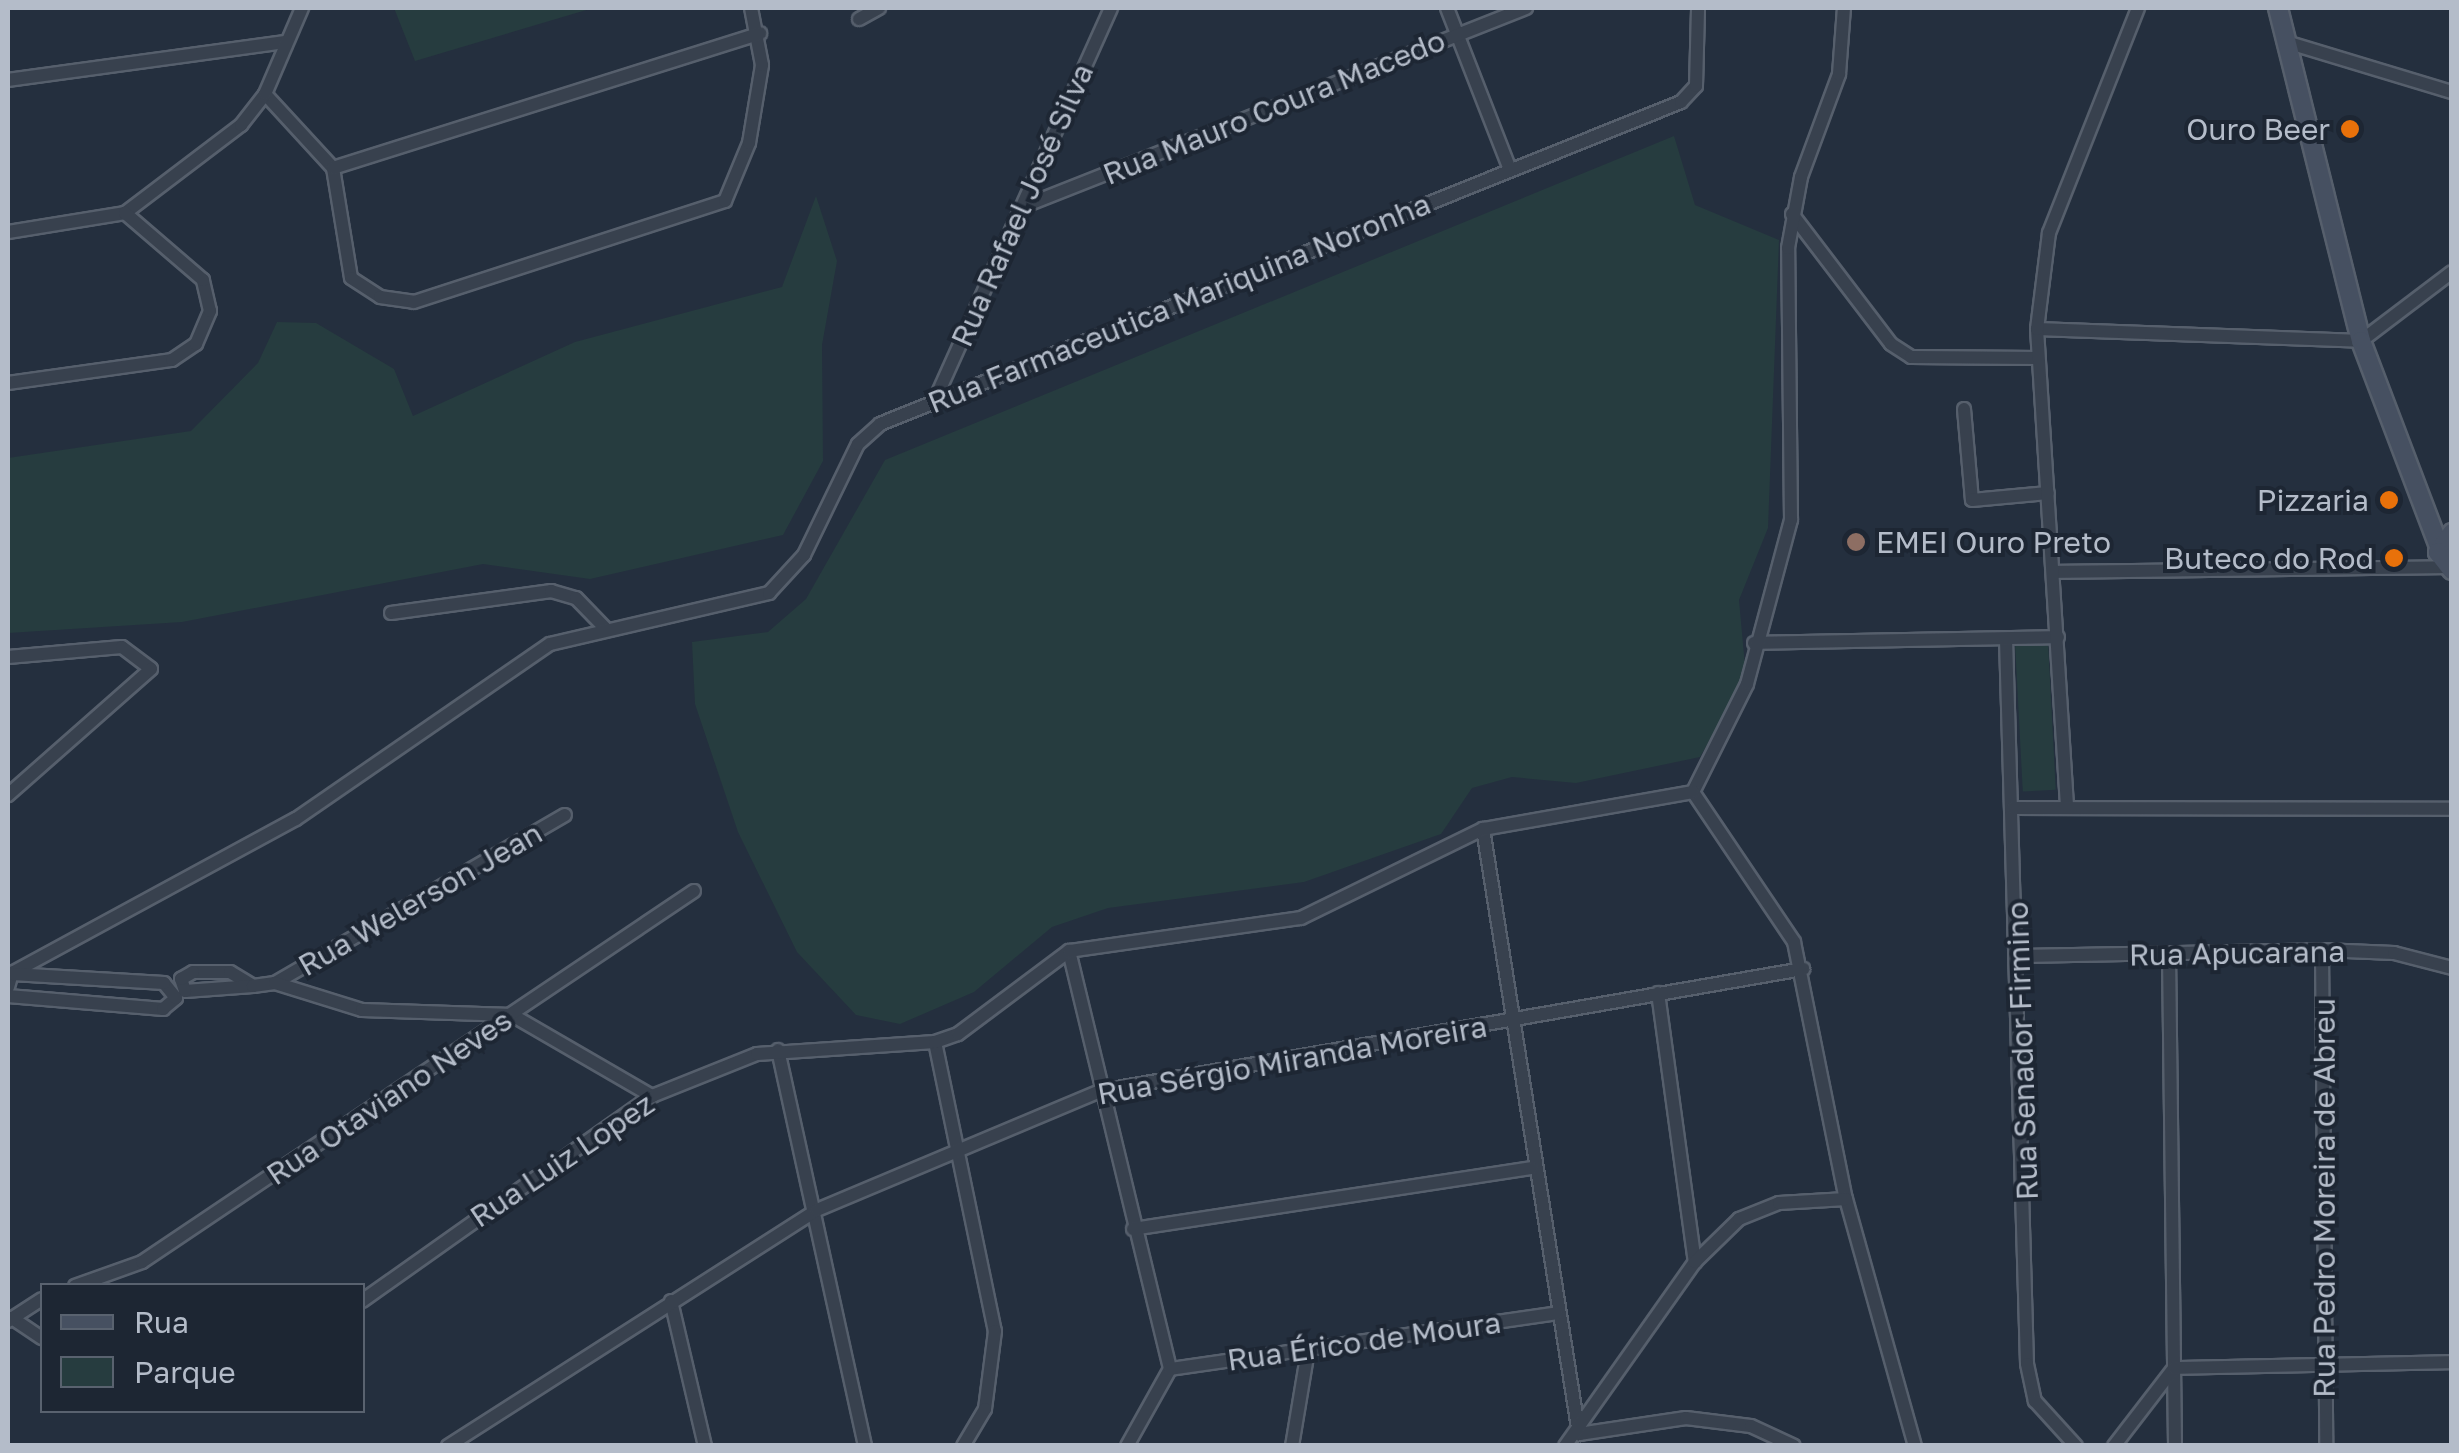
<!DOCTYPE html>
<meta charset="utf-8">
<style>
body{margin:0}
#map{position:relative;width:2459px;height:1453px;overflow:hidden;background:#242f3e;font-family:"Golos Text",sans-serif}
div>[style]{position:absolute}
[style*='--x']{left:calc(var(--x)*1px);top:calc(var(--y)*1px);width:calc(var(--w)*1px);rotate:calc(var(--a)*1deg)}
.green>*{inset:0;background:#263c3f;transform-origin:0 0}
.roads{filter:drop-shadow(2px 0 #565f6c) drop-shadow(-2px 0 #565f6c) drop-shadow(0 2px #565f6c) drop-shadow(0 -2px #565f6c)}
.minor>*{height:12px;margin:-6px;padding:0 6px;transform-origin:6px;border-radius:6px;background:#38414e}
.secondary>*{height:18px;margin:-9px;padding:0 9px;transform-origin:9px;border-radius:9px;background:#465061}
.dots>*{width:28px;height:28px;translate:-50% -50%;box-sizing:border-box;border:5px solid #1d2633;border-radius:50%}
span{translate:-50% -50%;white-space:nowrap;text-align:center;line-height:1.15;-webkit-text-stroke:8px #1d2633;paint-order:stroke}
.street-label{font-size:30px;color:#b4bcc9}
.poi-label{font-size:30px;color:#b4bcc9}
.right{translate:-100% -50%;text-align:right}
.left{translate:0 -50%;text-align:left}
.frame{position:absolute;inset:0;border:10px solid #b4bcc9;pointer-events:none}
.legend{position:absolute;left:40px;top:1283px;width:325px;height:130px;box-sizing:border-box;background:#1d2633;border:2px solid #59626f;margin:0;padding:12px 18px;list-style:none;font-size:30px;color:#b4bcc9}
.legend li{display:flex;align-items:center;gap:20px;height:50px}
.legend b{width:50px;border:2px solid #59626f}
</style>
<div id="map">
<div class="green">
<div style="clip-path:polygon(394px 8px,593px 8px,415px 61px)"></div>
<div style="clip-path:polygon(1674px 136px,1695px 205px,1779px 240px,1768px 528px,1739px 600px,1746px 677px,1700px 757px,1576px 783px,1512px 777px,1472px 788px,1441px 834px,1304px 882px,1108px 908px,1052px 927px,974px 992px,900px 1024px,856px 1015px,797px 952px,738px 832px,695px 704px,692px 642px,768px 632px,806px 599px,885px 460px)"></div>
<div style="clip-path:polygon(816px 196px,837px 261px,822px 345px,823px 461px,783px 535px,590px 579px,483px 564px,182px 622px,8px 633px,8px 458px,191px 431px,258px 363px,277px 322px,316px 323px,394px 369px,413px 416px,575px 342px,782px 287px)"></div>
<div style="left:2048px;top:642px;width:148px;height:33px;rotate:87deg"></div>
</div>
<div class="roads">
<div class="minor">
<div style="--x:1447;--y:8;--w:174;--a:68.7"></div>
<div style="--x:859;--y:19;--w:23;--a:-29"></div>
<div style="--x:2286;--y:42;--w:173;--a:16.8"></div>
<div style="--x:8;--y:80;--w:281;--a:-7.8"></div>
<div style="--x:265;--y:94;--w:100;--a:47.4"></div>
<div style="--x:333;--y:168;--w:111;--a:80.7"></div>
<div style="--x:351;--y:278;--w:35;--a:33"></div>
<div style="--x:380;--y:297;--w:34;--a:8"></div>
<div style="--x:414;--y:302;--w:327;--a:-18"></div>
<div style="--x:725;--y:201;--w:63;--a:-67.5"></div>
<div style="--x:749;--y:143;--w:79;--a:-80.5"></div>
<div style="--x:762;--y:65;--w:58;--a:-100.9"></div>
<div style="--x:333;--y:168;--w:448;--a:-17.5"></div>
<div style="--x:1022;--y:207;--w:542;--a:-21.55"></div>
<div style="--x:1792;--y:214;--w:163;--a:52.7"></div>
<div style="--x:1891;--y:344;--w:24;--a:33"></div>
<div style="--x:1911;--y:357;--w:127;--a:0.5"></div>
<div style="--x:8;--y:232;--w:119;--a:-9.2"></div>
<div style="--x:125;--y:213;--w:146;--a:-37.2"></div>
<div style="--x:241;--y:125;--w:39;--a:-52"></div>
<div style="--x:265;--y:94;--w:94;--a:-66.7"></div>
<div style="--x:2037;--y:329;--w:324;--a:2.1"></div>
<div style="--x:2361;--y:341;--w:114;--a:-37.2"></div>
<div style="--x:8;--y:383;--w:166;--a:-8"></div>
<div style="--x:172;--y:360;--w:29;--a:-34"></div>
<div style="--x:196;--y:344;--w:36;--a:-67"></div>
<div style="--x:210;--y:311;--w:32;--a:-103"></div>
<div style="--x:203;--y:280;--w:103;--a:-139.3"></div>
<div style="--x:934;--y:402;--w:432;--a:-65.8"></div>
<div style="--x:1964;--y:409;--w:91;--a:85"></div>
<div style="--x:1972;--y:500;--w:76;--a:-5.3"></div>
<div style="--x:2053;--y:572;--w:393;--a:-0.7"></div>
<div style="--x:391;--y:613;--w:162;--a:-7.8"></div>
<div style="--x:551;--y:591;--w:26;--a:16"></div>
<div style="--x:576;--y:598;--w:43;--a:45.9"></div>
<div style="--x:2006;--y:639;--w:725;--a:88.34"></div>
<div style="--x:2027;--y:1364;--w:38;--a:78"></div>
<div style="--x:2035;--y:1401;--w:61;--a:47.7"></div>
<div style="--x:1754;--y:643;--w:304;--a:-1.1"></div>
<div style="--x:8;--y:657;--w:114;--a:-5"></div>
<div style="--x:122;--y:647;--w:36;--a:37"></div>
<div style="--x:151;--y:669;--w:191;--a:138.6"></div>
<div style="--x:1693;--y:792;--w:121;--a:-63.4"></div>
<div style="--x:1747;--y:684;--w:170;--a:-75"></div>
<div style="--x:1791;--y:520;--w:272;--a:-90.6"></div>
<div style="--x:1788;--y:248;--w:72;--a:-79.6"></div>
<div style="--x:1801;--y:177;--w:110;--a:-69.7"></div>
<div style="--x:1839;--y:74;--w:66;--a:-85.7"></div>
<div style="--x:1693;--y:792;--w:181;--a:56"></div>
<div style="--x:1794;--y:942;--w:262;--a:78.6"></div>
<div style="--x:1846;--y:1199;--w:256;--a:74.4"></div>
<div style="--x:2067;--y:806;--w:478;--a:-93.6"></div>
<div style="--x:2037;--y:329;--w:97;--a:-82.9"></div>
<div style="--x:2049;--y:233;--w:242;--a:-68.4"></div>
<div style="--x:2013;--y:808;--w:439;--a:0.1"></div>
<div style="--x:1483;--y:829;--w:613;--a:80.98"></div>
<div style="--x:1579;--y:1434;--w:108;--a:-8.5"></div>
<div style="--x:1686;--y:1418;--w:65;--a:7"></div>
<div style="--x:1751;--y:1426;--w:47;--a:24.9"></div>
<div style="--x:2322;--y:950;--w:496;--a:89.5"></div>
<div style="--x:1069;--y:951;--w:430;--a:76.4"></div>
<div style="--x:1170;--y:1369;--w:88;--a:119.2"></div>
<div style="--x:2169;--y:953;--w:493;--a:89.3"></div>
<div style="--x:2021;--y:956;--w:301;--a:-1.1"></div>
<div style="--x:2322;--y:950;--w:72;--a:2.4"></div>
<div style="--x:2394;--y:953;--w:60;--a:14.5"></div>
<div style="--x:193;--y:972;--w:37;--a:0"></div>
<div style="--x:230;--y:972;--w:27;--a:31"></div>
<div style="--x:253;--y:986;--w:68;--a:175.8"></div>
<div style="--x:185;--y:991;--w:13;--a:-108"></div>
<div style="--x:181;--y:979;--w:14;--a:-30"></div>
<div style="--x:275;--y:983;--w:335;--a:-30.1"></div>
<div style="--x:253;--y:986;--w:22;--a:-8"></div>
<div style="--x:275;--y:983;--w:91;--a:17.2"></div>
<div style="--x:362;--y:1010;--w:150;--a:1.9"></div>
<div style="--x:512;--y:1015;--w:162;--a:30.1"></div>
<div style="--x:8;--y:987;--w:15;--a:-74"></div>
<div style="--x:12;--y:973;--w:323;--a:-28.5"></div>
<div style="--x:296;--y:819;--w:308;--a:-34.6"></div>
<div style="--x:550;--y:644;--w:225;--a:-13.1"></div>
<div style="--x:769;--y:593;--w:52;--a:-47.4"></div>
<div style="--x:804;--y:555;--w:123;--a:-64.1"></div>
<div style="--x:858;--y:444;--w:30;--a:-42"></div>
<div style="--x:880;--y:424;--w:863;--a:-21.9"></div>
<div style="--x:1681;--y:102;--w:22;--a:-47"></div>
<div style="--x:1696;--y:86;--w:78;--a:-88.5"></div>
<div style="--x:1658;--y:993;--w:272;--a:82.2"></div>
<div style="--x:8;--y:996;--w:156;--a:4.8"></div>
<div style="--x:163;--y:1009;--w:17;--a:-40"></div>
<div style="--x:176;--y:998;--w:19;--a:-129"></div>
<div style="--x:164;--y:983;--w:152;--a:-176.6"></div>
<div style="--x:935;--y:1042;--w:295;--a:78.3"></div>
<div style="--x:995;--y:1331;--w:79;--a:97.3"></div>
<div style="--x:985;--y:1409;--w:43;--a:120.7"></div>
<div style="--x:778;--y:1050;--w:405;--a:77.6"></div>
<div style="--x:1133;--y:1229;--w:403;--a:-8.7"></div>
<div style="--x:75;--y:1286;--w:71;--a:-19.7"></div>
<div style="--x:142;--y:1262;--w:665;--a:-33.91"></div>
<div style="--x:362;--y:1301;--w:355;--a:-35.3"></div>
<div style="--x:652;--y:1096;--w:113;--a:-21.8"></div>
<div style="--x:757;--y:1054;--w:178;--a:-3.9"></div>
<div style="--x:935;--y:1042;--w:24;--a:-19"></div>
<div style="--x:958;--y:1034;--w:139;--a:-36.8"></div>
<div style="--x:1069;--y:951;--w:234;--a:-8.1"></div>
<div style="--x:1301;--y:918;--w:203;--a:-26.1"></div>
<div style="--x:1483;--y:829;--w:213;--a:-10"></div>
<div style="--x:671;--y:1301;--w:149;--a:76.8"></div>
<div style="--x:12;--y:1318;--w:36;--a:34"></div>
<div style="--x:8;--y:1321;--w:40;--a:-32.9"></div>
<div style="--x:1170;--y:1369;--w:391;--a:-8.2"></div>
<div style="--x:448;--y:1446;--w:438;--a:-32.6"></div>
<div style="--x:817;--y:1210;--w:307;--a:-22.8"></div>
<div style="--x:1100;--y:1091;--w:714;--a:-9.85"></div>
<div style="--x:1292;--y:1446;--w:97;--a:-80.5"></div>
<div style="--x:1565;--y:1446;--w:225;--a:-54.8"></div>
<div style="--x:1695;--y:1262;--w:62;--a:-44.3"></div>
<div style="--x:1739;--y:1219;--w:43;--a:-21.8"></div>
<div style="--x:1779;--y:1203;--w:67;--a:-3.4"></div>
<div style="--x:2114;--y:1446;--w:98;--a:-52.4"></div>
<div style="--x:2174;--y:1368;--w:278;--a:-1.2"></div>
</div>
<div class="secondary">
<div style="--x:2278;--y:8;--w:343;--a:76"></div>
<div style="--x:2361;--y:341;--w:219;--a:69.2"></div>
<div style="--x:2452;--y:533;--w:24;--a:126"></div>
<div style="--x:2438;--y:552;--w:23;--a:52"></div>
</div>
</div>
<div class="dots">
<div style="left:2350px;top:129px;background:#e8710a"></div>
<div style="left:2389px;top:500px;background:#e8710a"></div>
<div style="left:1856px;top:542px;background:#8d6e63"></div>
<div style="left:2394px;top:558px;background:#e8710a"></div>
</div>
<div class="street-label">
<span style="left:1274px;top:107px;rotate:-22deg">Rua Mauro Coura Macedo</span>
<span style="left:1022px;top:205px;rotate:-66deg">Rua Rafael José Silva</span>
<span style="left:1179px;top:303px;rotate:-22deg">Rua Farmaceutica Mariquina Noronha</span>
<span style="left:420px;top:899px;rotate:-30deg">Rua Welerson Jean</span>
<span style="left:2237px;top:953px;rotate:-1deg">Rua Apucarana</span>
<span style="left:2022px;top:1051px;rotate:-92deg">Rua Senador Firmino</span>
<span style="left:1292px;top:1060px;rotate:-10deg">Rua Sérgio Miranda Moreira</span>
<span style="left:389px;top:1097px;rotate:-34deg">Rua Otaviano Neves</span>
<span style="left:562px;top:1160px;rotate:-34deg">Rua Luiz Lopez</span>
<span style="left:2324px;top:1198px;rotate:-90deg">Rua Pedro Moreira de Abreu</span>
<span style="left:1364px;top:1341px;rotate:-8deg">Rua Érico de Moura</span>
</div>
<div class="poi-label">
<span class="right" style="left:2330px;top:129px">Ouro Beer</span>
<span class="right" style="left:2369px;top:500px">Pizzaria</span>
<span class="left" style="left:1876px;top:542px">EMEI Ouro Preto</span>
<span class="right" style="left:2374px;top:558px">Buteco do Rod</span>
</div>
<div class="frame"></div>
<ul class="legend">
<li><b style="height:12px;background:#465061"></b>Rua</li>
<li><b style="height:28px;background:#263c3f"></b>Parque</li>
</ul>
</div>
